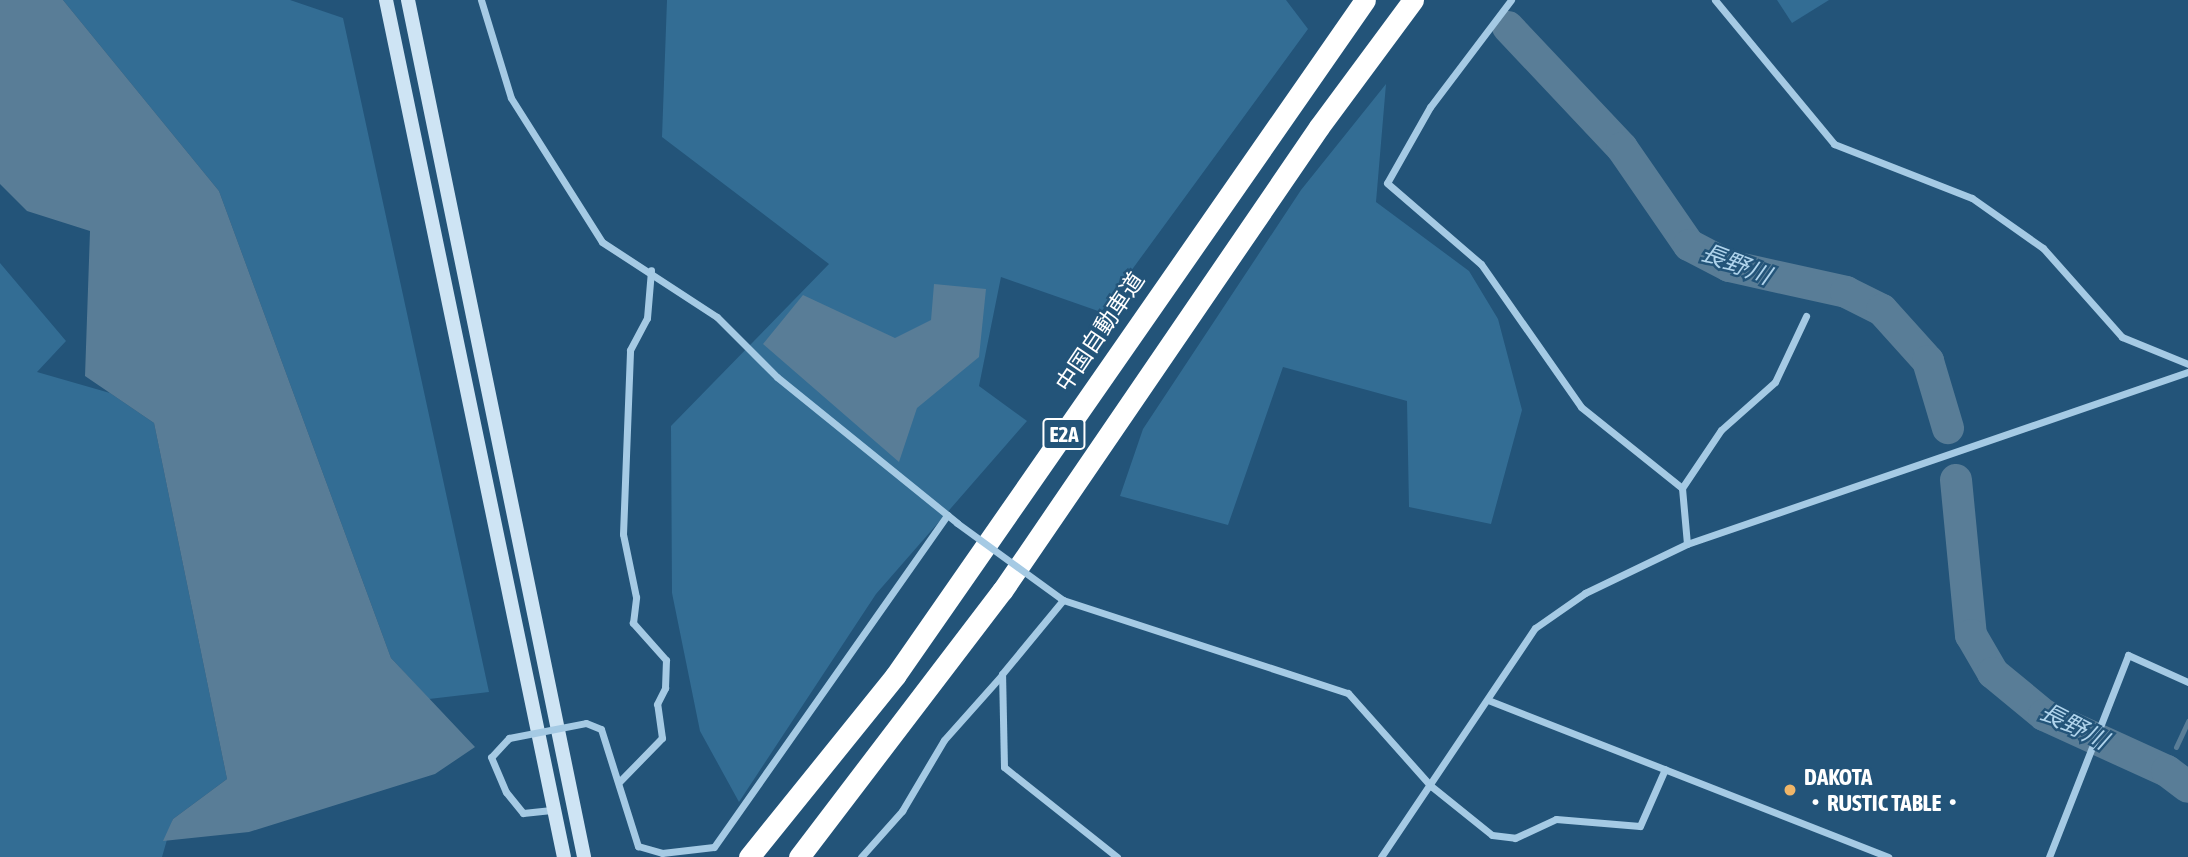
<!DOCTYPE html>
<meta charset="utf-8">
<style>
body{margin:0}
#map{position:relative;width:2188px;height:857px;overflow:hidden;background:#235479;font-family:"Asap Condensed","Noto Sans JP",sans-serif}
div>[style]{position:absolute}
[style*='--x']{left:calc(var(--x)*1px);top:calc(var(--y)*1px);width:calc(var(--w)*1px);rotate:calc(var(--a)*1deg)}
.green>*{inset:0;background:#336d94}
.water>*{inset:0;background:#597d97}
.stream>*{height:5px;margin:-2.5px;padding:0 2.5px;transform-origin:2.5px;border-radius:2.5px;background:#597d97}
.river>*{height:32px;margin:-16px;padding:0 16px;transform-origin:16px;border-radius:16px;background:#597d97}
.street>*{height:7px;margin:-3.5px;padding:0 3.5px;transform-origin:3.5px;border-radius:3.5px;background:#a5cae4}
.secondary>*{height:14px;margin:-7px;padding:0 7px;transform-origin:7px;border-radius:7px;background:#cee4f4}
.highway>*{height:21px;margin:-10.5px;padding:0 10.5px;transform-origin:10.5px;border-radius:10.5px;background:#fff}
.street-bridge>*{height:7px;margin:-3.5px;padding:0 3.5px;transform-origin:3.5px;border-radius:3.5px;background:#a5cae4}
.dots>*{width:19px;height:19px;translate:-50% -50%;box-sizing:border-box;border:4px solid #235479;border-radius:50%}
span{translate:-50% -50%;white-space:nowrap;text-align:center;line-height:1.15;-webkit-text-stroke:5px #235479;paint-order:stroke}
.shield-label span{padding:2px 5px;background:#235479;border:2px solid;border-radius:5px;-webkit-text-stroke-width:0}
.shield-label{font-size:21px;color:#fff;font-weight:700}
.street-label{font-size:23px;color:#fff}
.poi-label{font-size:23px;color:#fff;font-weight:700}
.left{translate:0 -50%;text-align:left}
.water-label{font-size:24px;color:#b0d4ec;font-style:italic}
</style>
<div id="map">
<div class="green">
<div style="clip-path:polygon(63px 0,290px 0,343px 18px,489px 692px,429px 699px,391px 658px,219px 191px)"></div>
<div style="clip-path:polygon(667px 0,1286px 0,1308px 29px,1101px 312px,1001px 277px,979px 386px,1027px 421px,876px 594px,739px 802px,700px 731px,672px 593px,671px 426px,829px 264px,662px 137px)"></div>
<div style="clip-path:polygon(1777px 0,1829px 0,1792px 23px)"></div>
<div style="clip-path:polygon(1386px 84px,1376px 202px,1469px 271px,1498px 319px,1522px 410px,1491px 524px,1409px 507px,1407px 401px,1283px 367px,1228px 525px,1120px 496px,1143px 429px,1301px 190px)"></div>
<div style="clip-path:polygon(0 263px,66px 341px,37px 372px,110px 393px,154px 423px,227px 779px,173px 819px,162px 857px,0 857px)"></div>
</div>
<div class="water">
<div style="clip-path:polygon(0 0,63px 0,219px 191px,391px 658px,475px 747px,435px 774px,249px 832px,163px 841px,173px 819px,227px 779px,154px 423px,85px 376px,90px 231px,27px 211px,0 184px)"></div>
<div style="clip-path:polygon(934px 284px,986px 289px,979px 357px,917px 408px,899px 462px,763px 344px,803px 295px,895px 338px,931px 320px)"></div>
</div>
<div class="stream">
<div style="--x:2176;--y:747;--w:29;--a:-65"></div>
</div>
<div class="river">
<div style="--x:1508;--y:27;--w:166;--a:46.7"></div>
<div style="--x:1622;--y:148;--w:118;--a:55.4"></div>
<div style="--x:1689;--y:245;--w:45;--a:27.7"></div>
<div style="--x:1729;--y:266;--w:120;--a:12.5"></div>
<div style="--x:1846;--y:292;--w:40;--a:26.6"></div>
<div style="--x:1882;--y:310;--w:69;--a:48"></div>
<div style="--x:1928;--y:361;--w:70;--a:73.4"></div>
<div style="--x:1956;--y:480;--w:156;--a:84.5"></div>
<div style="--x:1971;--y:635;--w:44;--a:59.9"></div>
<div style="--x:1993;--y:673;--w:66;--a:39.5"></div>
<div style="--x:2044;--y:715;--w:135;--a:24.5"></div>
<div style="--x:2167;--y:771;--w:26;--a:37"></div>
</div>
<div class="street">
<div style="--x:481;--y:0;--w:102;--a:73"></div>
<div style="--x:511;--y:98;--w:170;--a:57.7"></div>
<div style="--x:602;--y:242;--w:137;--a:33.1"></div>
<div style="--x:717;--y:317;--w:85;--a:45"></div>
<div style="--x:777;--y:377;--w:232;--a:39"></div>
<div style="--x:1511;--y:0;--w:134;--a:127.1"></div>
<div style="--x:1430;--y:107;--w:87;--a:119.5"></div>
<div style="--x:1387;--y:183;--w:124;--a:40.8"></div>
<div style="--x:1481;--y:264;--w:174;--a:55"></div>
<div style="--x:1581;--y:407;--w:129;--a:38.7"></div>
<div style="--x:1682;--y:488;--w:70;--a:-56.1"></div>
<div style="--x:1721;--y:430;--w:72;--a:-41.6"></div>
<div style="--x:1775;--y:382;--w:73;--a:-64.8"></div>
<div style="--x:1715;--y:0;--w:187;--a:50.4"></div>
<div style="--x:1834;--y:144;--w:148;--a:21.4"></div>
<div style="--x:1972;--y:198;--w:87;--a:35.2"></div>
<div style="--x:2043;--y:248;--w:119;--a:48.4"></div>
<div style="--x:2122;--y:337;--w:71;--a:22.2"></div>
<div style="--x:1682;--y:488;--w:56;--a:84.9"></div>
<div style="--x:1488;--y:700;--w:430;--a:21.4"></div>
<div style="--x:586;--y:723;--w:16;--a:22"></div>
<div style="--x:601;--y:729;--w:123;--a:72.5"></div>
<div style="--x:638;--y:846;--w:25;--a:16"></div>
<div style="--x:662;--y:853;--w:52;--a:-6.6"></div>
<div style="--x:714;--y:847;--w:406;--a:-54.9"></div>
<div style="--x:509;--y:738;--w:26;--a:133"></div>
<div style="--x:491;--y:757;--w:38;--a:67"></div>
<div style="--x:506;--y:792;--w:27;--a:51"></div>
<div style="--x:523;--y:813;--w:31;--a:-6"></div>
<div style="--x:620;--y:781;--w:60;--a:-45.7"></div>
<div style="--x:662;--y:738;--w:34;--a:-98"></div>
<div style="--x:657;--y:704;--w:18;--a:-63"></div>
<div style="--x:665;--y:688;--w:28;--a:-88"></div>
<div style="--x:666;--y:660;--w:50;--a:-131.7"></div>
<div style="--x:633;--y:623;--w:26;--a:-83"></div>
<div style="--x:636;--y:597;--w:64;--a:-101.7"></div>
<div style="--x:623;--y:534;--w:184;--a:-87.8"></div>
<div style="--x:630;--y:350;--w:36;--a:-62"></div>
<div style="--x:647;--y:318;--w:48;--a:-85.2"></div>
<div style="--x:861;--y:857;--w:62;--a:-48.3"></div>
<div style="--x:902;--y:811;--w:82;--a:-59.4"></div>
<div style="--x:944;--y:740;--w:87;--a:-48.3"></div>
<div style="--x:1117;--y:857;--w:144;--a:-141.5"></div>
<div style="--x:1004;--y:767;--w:93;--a:-91.2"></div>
<div style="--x:1002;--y:674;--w:96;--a:-50.5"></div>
<div style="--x:1063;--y:600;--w:300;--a:18.1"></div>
<div style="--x:1348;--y:693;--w:125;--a:48.3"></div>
<div style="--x:1431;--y:786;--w:78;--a:38.8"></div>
<div style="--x:1492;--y:835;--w:23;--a:7"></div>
<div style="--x:1515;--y:838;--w:45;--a:-24.9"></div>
<div style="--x:1556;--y:819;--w:84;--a:4.8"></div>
<div style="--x:1640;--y:826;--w:62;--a:-66.3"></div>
<div style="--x:1381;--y:857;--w:276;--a:-56.1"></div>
<div style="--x:1535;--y:628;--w:61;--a:-35"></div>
<div style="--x:1585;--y:593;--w:113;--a:-25.7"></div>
<div style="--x:1687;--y:544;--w:530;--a:-18.95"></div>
<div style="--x:2049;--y:857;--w:217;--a:-68.6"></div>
<div style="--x:2128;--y:655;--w:66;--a:24.2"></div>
</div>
<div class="secondary">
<div style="--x:386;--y:0;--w:875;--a:78.27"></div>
<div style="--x:408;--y:0;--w:875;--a:78.39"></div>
</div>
<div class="highway">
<div style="--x:749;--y:857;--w:233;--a:-51.1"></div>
<div style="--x:895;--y:676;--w:823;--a:-55.19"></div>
<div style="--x:799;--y:857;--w:335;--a:-52.7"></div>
<div style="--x:1002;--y:591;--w:562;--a:-55.66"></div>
<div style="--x:1319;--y:127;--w:158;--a:-53.5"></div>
</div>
<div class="street-bridge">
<div style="--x:957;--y:523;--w:131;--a:36"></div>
<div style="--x:509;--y:738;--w:78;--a:-11"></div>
</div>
<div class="dots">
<div style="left:1790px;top:790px;background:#efb568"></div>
</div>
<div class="shield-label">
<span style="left:1064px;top:434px">E2A</span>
</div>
<div class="street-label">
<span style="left:1100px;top:332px;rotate:-56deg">中国自動車道</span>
</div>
<div class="poi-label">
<span class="left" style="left:1804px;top:790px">DAKOTA<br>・RUSTIC TABLE・</span>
</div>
<div class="water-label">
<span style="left:1736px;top:264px;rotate:21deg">長野川</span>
<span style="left:2074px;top:726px;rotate:27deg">長野川</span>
</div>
</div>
